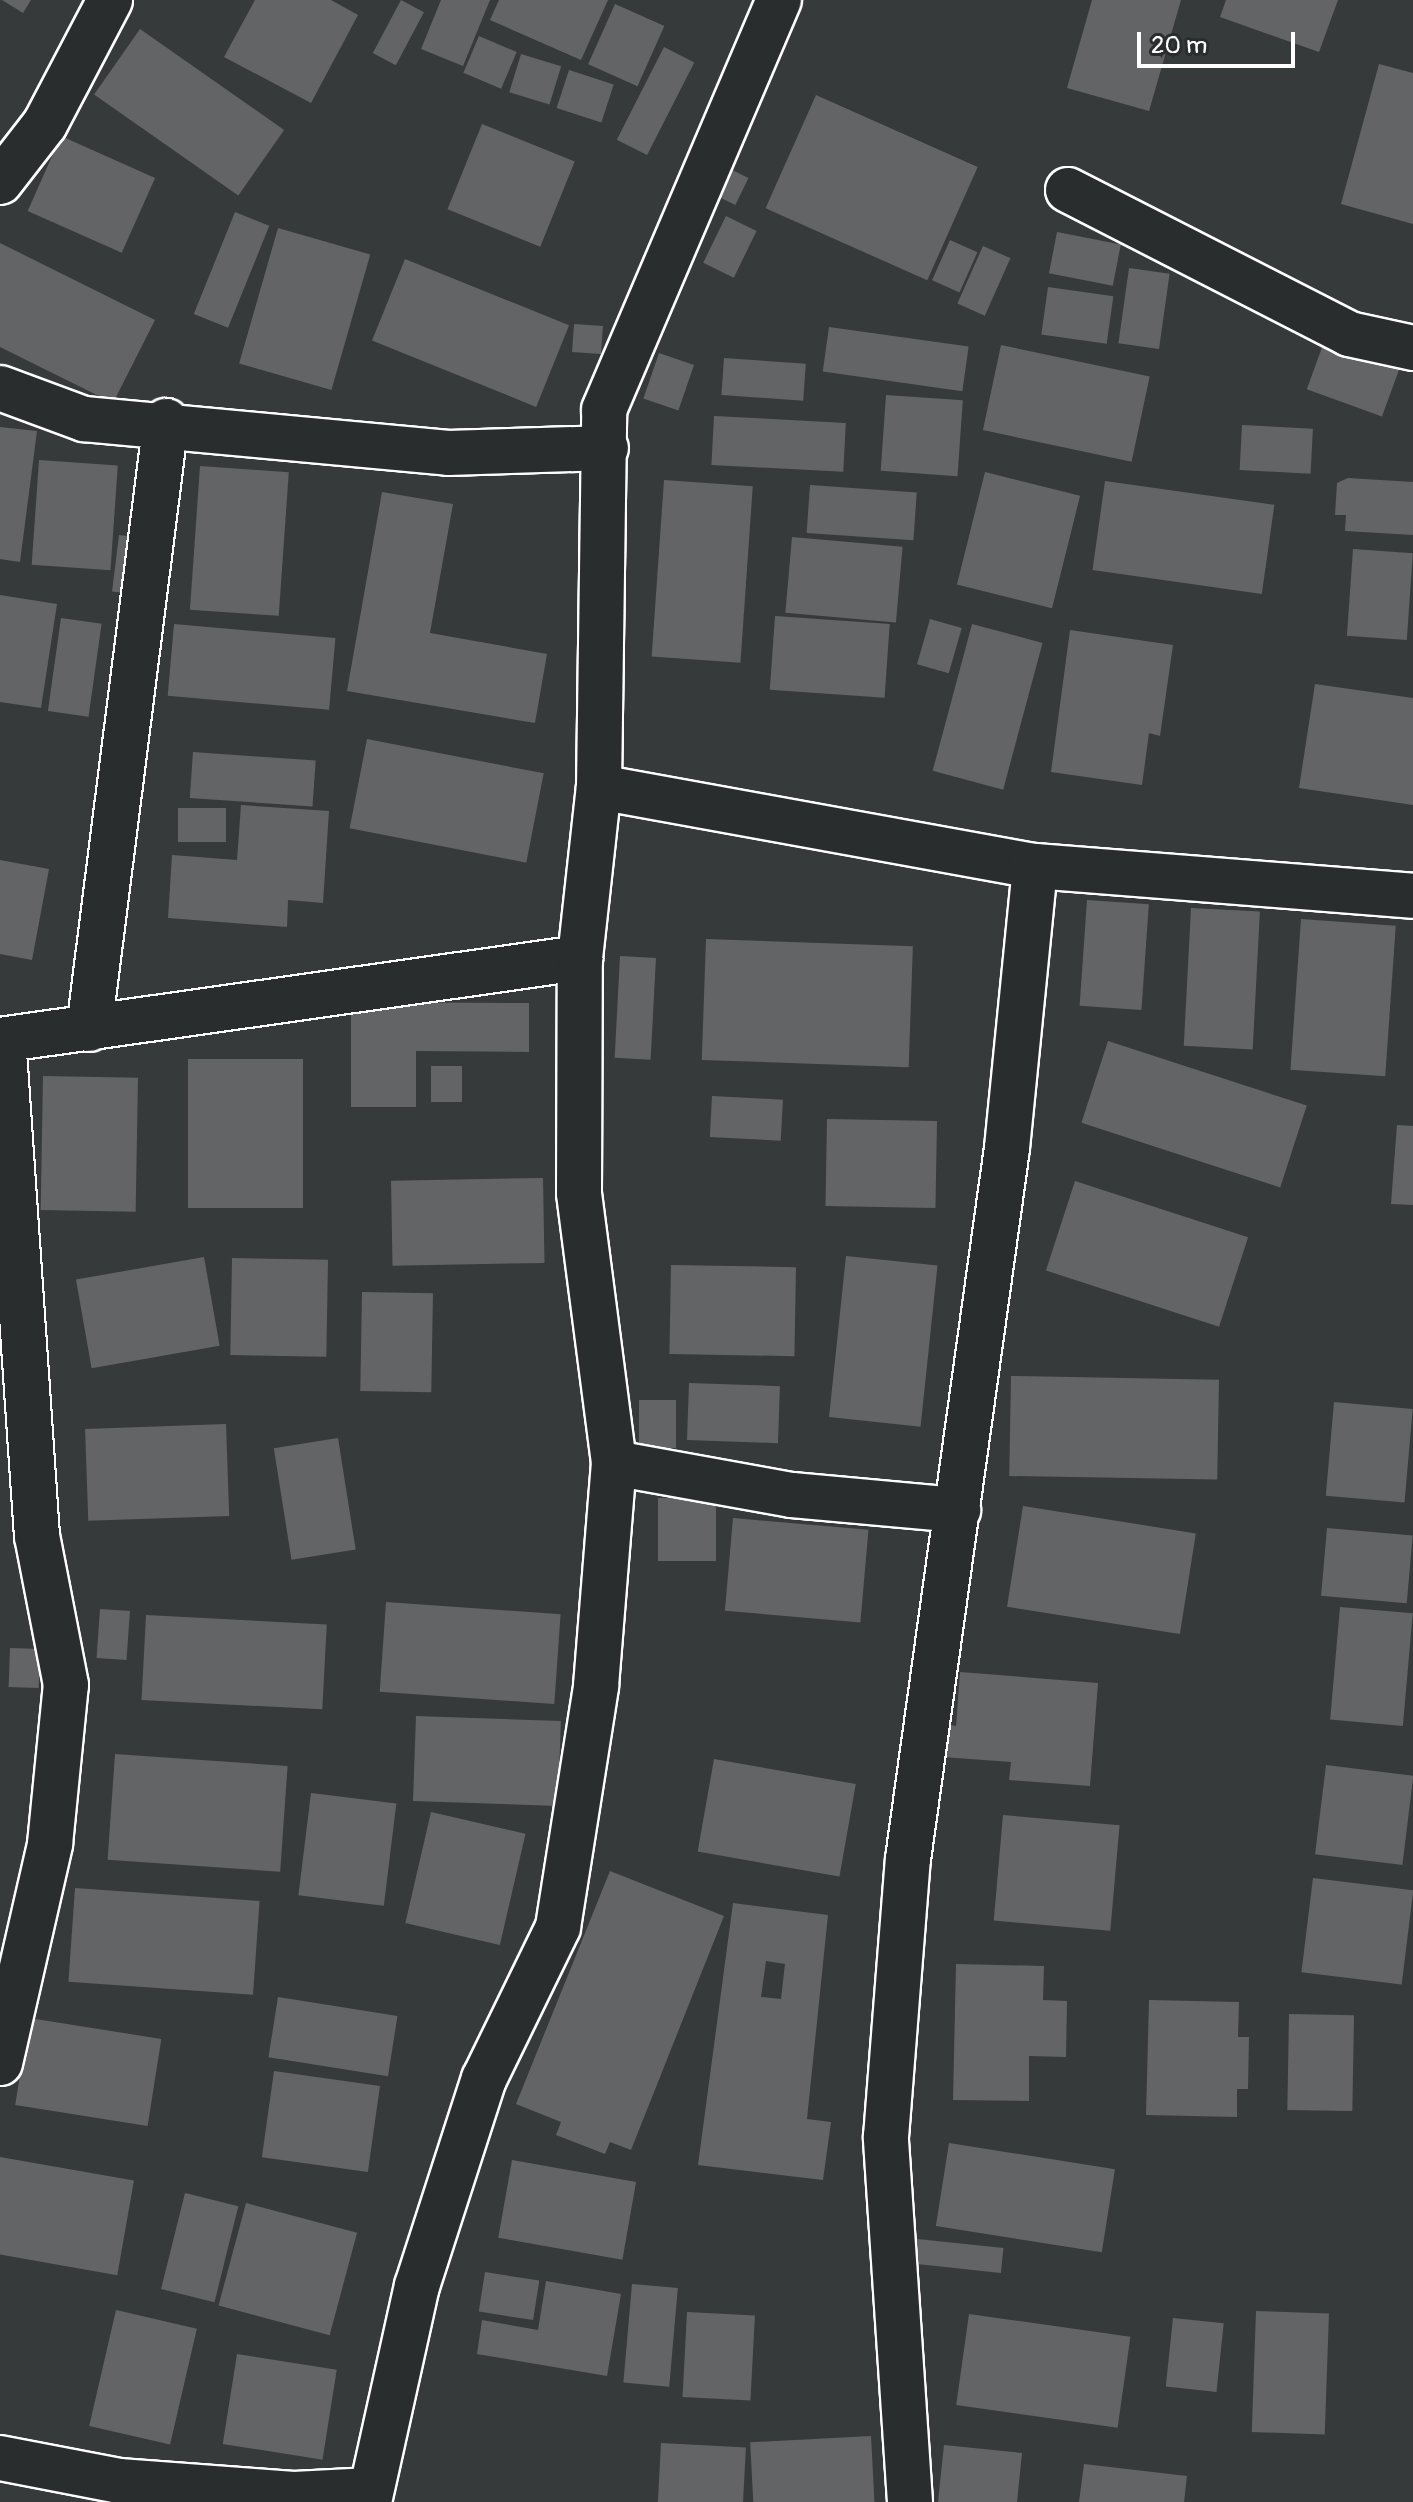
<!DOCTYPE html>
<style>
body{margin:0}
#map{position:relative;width:1413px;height:2502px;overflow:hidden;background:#373a3b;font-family:Pangolin,sans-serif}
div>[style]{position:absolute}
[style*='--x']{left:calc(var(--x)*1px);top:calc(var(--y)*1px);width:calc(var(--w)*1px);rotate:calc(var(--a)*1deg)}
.building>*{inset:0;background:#636465;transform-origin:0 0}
.roads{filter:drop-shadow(2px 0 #fff) drop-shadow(-2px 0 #fff) drop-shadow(0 2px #fff) drop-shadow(0 -2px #fff)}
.street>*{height:44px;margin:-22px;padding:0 22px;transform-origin:22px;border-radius:22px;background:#2a2d2e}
span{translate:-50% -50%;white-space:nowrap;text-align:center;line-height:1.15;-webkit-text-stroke:6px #2a2d2e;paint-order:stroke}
.scale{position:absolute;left:1137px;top:32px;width:158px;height:36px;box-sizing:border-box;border:4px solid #fff;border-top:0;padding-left:10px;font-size:24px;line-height:28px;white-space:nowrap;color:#fff;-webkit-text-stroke:6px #2a2d2e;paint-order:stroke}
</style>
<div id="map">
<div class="building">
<div style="clip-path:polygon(2px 0,31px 0,23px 13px)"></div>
<div style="clip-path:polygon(255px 0,331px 0,358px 15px,311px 103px,224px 57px)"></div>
<div style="left:401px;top:0;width:26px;height:60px;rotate:28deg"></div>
<div style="clip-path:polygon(441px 0,490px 0,463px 66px,421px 49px)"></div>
<div style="clip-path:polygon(499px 0,608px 0,581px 60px,490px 20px)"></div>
<div style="clip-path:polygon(1092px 0,1181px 0,1149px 111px,1067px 88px)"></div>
<div style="clip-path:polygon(1226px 0,1338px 0,1319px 52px,1220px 17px)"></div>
<div style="left:615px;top:4px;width:54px;height:66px;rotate:24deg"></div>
<div style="left:140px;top:29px;width:176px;height:80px;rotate:35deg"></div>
<div style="left:479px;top:36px;width:41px;height:40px;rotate:23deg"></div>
<div style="left:664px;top:47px;width:34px;height:104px;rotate:27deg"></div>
<div style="left:521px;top:54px;width:42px;height:40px;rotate:17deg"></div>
<div style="clip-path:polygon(1379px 64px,1413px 73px,1413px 224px,1341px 204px)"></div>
<div style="left:569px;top:70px;width:47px;height:40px;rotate:18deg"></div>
<div style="left:816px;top:95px;width:177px;height:124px;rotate:24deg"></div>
<div style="left:482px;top:124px;width:100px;height:92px;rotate:22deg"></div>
<div style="left:61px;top:136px;width:103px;height:82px;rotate:24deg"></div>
<div style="left:726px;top:167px;width:25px;height:30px;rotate:26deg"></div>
<div style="left:235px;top:212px;width:37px;height:110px;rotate:22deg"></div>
<div style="left:726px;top:216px;width:34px;height:52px;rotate:26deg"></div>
<div style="left:278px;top:228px;width:96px;height:141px;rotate:16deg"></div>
<div style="left:1057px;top:232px;width:65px;height:42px;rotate:11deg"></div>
<div style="left:950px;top:240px;width:30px;height:44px;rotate:24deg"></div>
<div style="clip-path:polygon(0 243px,155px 320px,113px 403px,0 347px)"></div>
<div style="left:983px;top:246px;width:30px;height:63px;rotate:24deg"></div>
<div style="left:405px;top:259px;width:177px;height:88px;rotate:22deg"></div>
<div style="left:1129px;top:268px;width:41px;height:76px;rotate:8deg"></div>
<div style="left:1048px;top:287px;width:66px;height:48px;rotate:8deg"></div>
<div style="left:574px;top:324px;width:29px;height:28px;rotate:4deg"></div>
<div style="left:829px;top:327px;width:141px;height:45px;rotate:8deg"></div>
<div style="left:1328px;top:331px;width:80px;height:62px;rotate:20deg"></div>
<div style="left:1001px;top:345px;width:152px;height:87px;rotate:12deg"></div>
<div style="left:659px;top:353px;width:37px;height:48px;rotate:19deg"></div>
<div style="left:724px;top:358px;width:82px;height:37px;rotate:4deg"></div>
<div style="left:886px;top:395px;width:77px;height:76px;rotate:4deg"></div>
<div style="left:714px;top:416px;width:132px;height:49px;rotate:3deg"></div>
<div style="left:1242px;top:425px;width:71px;height:45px;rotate:3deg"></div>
<div style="clip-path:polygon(0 427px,37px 431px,20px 562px,0 559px)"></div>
<div style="left:39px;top:460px;width:79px;height:105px;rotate:4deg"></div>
<div style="left:200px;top:466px;width:89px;height:144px;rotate:4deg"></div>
<div style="left:985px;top:472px;width:98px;height:116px;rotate:14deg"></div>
<div style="clip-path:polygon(1348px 478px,1413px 482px,1413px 535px,1345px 531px,1346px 515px,1335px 515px,1337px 483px)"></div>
<div style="left:664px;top:480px;width:89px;height:177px;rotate:4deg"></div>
<div style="left:1105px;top:481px;width:171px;height:90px;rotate:8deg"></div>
<div style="left:810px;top:485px;width:107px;height:48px;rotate:4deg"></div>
<div style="clip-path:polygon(382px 492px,453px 504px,430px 633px,547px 654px,535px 723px,347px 691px)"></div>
<div style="left:119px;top:535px;width:25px;height:57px;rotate:7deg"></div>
<div style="left:792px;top:537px;width:111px;height:76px;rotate:5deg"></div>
<div style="left:1353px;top:549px;width:60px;height:87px;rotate:4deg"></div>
<div style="clip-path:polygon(0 595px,57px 604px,41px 708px,0 702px)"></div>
<div style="left:775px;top:616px;width:115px;height:74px;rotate:4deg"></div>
<div style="left:61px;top:618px;width:41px;height:94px;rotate:8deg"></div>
<div style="left:930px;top:619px;width:33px;height:47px;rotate:16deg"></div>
<div style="left:174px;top:624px;width:162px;height:72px;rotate:5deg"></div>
<div style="left:972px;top:624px;width:73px;height:152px;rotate:15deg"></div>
<div style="clip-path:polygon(1070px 630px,1173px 645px,1160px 736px,1149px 733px,1142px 785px,1051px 772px)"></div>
<div style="clip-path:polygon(1315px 684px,1413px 698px,1413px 805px,1299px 788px)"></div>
<div style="left:367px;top:739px;width:180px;height:91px;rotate:11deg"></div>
<div style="left:193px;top:752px;width:123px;height:46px;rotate:4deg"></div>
<div style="clip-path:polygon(241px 805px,329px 811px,323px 903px,288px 900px,287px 927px,168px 918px,172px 855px,237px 860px)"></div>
<div style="left:178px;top:808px;width:48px;height:34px"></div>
<div style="clip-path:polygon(0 860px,49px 869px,32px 960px,0 954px)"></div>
<div style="left:1087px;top:900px;width:62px;height:106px;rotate:4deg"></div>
<div style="left:1191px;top:908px;width:69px;height:138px;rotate:3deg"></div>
<div style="left:1301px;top:919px;width:95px;height:151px;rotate:4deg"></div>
<div style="left:706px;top:939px;width:207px;height:121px;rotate:2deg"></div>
<div style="left:620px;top:956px;width:36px;height:102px;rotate:3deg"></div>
<div style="clip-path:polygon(351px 1002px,529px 1003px,529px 1052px,416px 1051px,416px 1107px,351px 1107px)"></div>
<div style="left:1108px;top:1041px;width:209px;height:86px;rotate:18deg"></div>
<div style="left:303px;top:1059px;width:149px;height:115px;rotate:90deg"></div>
<div style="left:431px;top:1066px;width:31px;height:36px"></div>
<div style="left:43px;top:1076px;width:95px;height:134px;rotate:1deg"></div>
<div style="left:712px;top:1096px;width:71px;height:41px;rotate:3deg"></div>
<div style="left:827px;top:1119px;width:110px;height:87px;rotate:1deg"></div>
<div style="clip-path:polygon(1397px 1125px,1413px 1126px,1413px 1205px,1391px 1204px)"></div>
<div style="left:543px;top:1178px;width:85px;height:152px;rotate:89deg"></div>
<div style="left:1075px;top:1181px;width:182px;height:94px;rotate:18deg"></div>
<div style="left:846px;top:1256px;width:92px;height:162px;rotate:6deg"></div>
<div style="left:204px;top:1257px;width:90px;height:130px;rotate:80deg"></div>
<div style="left:232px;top:1258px;width:96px;height:97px;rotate:1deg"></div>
<div style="left:671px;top:1265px;width:125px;height:89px;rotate:1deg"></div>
<div style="left:362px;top:1292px;width:71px;height:99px;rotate:1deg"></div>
<div style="left:1011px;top:1376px;width:208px;height:100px;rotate:1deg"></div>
<div style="left:689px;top:1383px;width:91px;height:57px;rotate:2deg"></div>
<div style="left:639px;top:1400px;width:37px;height:48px"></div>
<div style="left:1334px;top:1402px;width:79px;height:94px;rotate:5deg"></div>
<div style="left:226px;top:1424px;width:92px;height:141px;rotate:88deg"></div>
<div style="left:338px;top:1438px;width:113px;height:65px;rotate:81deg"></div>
<div style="left:658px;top:1498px;width:58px;height:63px"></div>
<div style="left:1023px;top:1506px;width:175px;height:102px;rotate:9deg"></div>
<div style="left:733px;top:1518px;width:136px;height:93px;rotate:5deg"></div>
<div style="left:1327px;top:1528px;width:86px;height:68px;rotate:5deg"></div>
<div style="left:386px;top:1602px;width:175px;height:90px;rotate:4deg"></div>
<div style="left:1340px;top:1607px;width:73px;height:113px;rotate:5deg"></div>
<div style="left:100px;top:1609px;width:30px;height:49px;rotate:4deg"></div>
<div style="left:146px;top:1615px;width:181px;height:85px;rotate:3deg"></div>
<div style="left:10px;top:1648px;width:30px;height:39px;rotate:2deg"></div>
<div style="clip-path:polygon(960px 1672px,1098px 1683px,1090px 1786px,1009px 1780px,1011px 1762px,943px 1757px,945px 1724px,956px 1726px)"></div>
<div style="left:416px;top:1716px;width:145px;height:85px;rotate:2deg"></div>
<div style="left:115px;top:1754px;width:173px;height:106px;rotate:4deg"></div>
<div style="left:714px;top:1759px;width:144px;height:94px;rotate:10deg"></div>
<div style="left:1326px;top:1765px;width:88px;height:90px;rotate:7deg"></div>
<div style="left:311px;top:1793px;width:86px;height:103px;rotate:7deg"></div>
<div style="left:431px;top:1812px;width:97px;height:114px;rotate:13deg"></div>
<div style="left:1003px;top:1815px;width:117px;height:106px;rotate:5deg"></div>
<div style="clip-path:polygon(610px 1871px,724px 1916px,631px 2150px,610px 2142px,605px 2154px,556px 2135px,561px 2122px,516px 2104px)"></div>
<div style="left:1313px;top:1878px;width:101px;height:95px;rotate:7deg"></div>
<div style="left:75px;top:1888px;width:185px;height:94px;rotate:4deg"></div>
<div style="clip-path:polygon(evenodd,733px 1903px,828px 1915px,807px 2119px,831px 2122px,823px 2180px,698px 2165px,733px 1903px,766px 1961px,785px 1964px,781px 1999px,761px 1997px,766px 1961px)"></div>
<div style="clip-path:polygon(956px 1964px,1044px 1966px,1043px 2000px,1067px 2001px,1066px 2057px,1029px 2056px,1029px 2101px,953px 2100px)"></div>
<div style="left:278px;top:1997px;width:121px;height:61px;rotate:9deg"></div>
<div style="clip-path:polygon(1149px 2000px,1239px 2002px,1238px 2037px,1249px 2037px,1248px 2089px,1237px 2089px,1237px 2117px,1146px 2115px)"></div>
<div style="left:1289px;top:2014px;width:65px;height:96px;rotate:1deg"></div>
<div style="left:29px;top:2018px;width:134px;height:88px;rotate:9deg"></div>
<div style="left:274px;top:2071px;width:107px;height:87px;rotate:8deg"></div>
<div style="left:949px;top:2143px;width:168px;height:84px;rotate:9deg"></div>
<div style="left:0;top:2157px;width:136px;height:96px;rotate:10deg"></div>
<div style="left:512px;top:2160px;width:126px;height:79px;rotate:10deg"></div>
<div style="left:185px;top:2193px;width:55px;height:99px;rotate:14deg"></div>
<div style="left:246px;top:2203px;width:115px;height:106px;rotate:15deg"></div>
<div style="left:908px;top:2238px;width:96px;height:25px;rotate:6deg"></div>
<div style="left:485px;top:2272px;width:55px;height:40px;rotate:9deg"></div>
<div style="clip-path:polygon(546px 2281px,621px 2294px,607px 2376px,477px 2354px,482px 2320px,538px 2330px)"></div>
<div style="left:632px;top:2284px;width:46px;height:99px;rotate:5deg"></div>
<div style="left:116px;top:2310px;width:83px;height:119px;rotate:13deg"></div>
<div style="left:1256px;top:2311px;width:73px;height:121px;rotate:2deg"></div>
<div style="left:687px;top:2312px;width:68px;height:85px;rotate:3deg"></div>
<div style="left:969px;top:2314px;width:163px;height:92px;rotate:8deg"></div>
<div style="left:1173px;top:2318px;width:51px;height:69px;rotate:6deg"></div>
<div style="left:237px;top:2354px;width:101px;height:91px;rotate:9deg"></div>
<div style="left:871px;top:2436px;width:66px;height:121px;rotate:87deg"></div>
<div style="left:661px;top:2443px;width:85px;height:59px;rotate:3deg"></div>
<div style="clip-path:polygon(944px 2445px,1022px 2453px,1017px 2502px,938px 2502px)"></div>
<div style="clip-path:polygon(1084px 2464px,1187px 2476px,1184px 2502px,1079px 2502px)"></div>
</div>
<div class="roads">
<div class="street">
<div style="--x:0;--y:182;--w:73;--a:-52.2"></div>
<div style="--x:45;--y:124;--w:140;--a:-62.3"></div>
<div style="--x:1068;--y:190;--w:316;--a:27.1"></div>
<div style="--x:1349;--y:334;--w:66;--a:12.3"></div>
<div style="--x:0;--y:388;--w:90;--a:20.3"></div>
<div style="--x:84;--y:419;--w:366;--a:5.3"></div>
<div style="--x:448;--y:453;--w:158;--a:-1.8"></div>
<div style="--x:599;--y:787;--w:443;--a:10.3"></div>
<div style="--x:1035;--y:866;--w:379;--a:4.5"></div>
<div style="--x:89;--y:1029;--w:613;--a:-82.78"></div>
<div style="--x:0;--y:1040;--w:586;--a:-8.05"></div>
<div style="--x:614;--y:1463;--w:181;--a:10.2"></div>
<div style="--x:792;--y:1495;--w:167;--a:5.2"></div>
<div style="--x:0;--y:2063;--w:225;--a:-77.1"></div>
<div style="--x:50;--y:1844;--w:160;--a:-84.3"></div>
<div style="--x:66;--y:1685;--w:152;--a:-101"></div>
<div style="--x:37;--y:1536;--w:497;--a:-93.9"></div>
<div style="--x:0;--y:2458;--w:121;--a:10.9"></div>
<div style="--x:119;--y:2481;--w:175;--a:4.2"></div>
<div style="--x:294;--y:2494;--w:77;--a:-3"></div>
<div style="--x:369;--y:2502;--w:221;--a:-77.5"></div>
<div style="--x:417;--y:2286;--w:218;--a:-72.1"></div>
<div style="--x:484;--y:2079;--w:169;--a:-64"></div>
<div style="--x:558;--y:1927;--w:244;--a:-81"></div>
<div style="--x:596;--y:1686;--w:224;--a:-85.4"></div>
<div style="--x:614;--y:1463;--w:272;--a:-97.4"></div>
<div style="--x:579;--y:1193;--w:235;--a:-89.8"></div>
<div style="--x:580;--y:958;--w:172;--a:-83.7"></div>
<div style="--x:599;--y:787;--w:377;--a:-89.2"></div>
<div style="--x:604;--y:410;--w:446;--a:-66.9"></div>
<div style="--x:910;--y:2502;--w:366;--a:-93.8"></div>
<div style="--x:886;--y:2137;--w:279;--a:-85.5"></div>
<div style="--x:908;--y:1859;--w:718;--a:-82.07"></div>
<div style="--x:1007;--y:1148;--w:283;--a:-84.3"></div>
</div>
</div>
<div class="scale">20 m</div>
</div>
